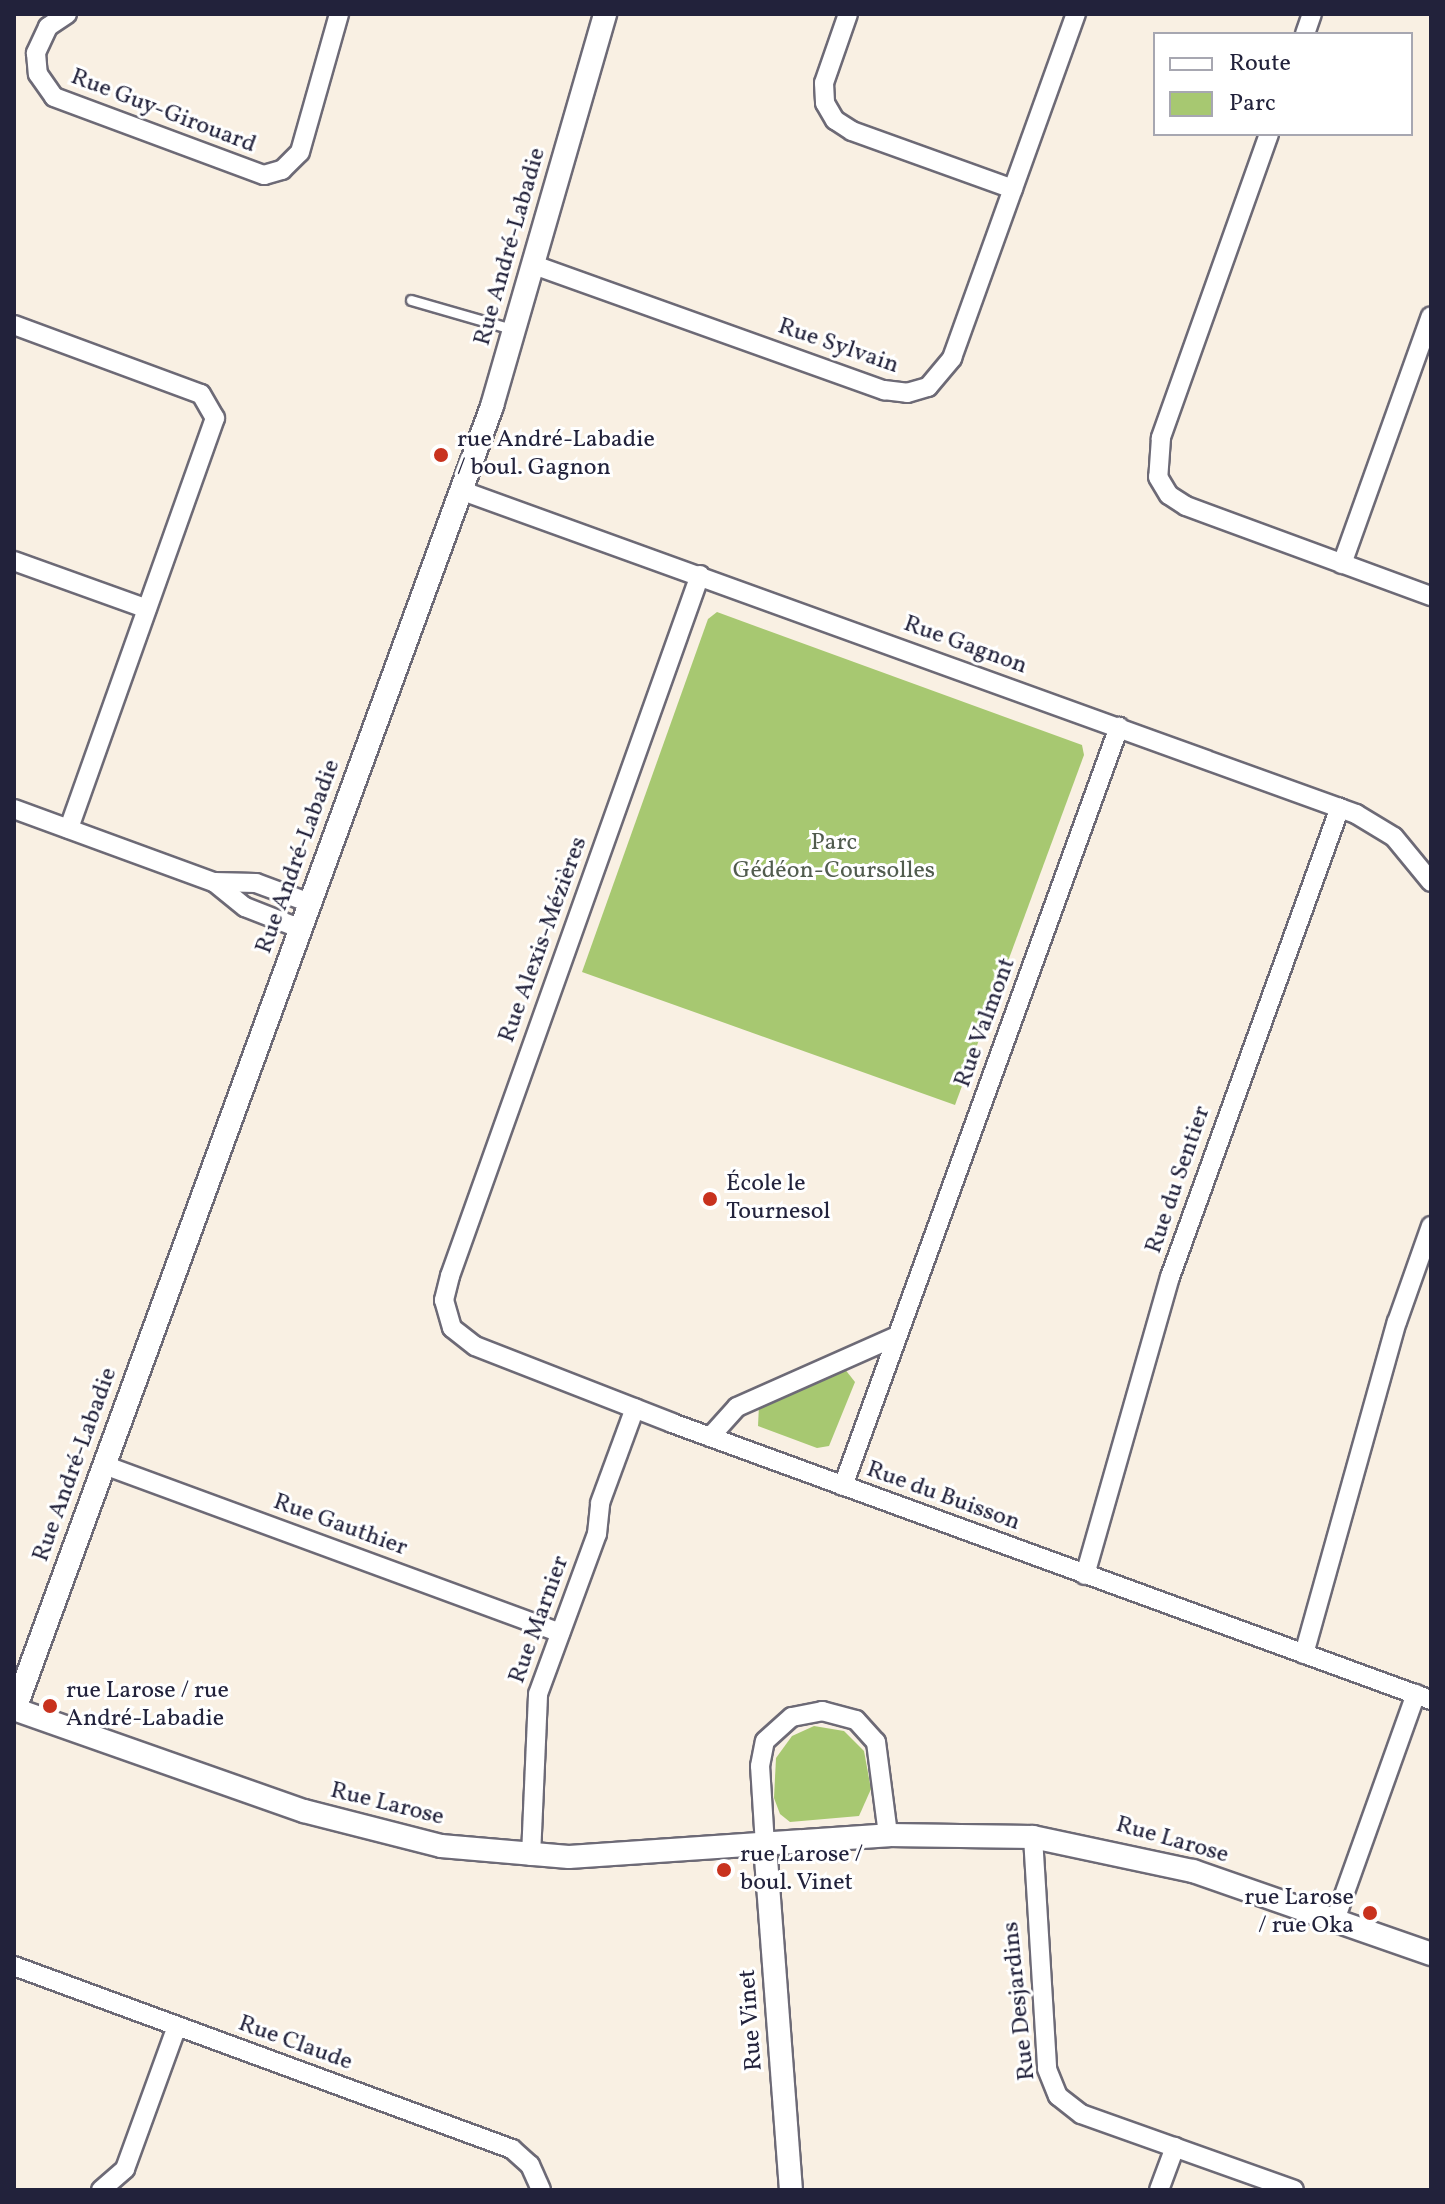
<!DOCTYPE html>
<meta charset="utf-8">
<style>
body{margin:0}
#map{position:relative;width:1445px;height:2204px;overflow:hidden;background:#f9f0e3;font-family:Vollkorn,serif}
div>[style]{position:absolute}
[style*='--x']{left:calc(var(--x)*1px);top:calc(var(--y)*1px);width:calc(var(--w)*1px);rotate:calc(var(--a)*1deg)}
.green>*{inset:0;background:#a7c871}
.roads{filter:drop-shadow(2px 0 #6d6a76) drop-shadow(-2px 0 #6d6a76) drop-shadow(0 2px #6d6a76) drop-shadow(0 -2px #6d6a76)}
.service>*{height:9px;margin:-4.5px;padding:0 4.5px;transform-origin:4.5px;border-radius:4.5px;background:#fff}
.minor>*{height:18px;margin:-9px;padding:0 9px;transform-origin:9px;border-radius:9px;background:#fff}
.tertiary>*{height:22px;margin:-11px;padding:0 11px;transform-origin:11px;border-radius:11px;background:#fff}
.dots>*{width:22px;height:22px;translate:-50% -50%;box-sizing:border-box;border:4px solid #fff;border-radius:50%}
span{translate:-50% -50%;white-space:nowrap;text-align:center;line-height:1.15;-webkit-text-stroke:6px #fff;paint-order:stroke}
.street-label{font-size:24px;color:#22223b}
.poi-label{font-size:24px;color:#22223b}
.left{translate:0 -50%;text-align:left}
.right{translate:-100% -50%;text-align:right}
.park-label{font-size:24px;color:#515c4e}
.frame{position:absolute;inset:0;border:16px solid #22223b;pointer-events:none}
.legend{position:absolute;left:1153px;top:32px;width:260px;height:104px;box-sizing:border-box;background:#fff;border:2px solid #a7a7b1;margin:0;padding:10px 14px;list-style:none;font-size:24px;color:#22223b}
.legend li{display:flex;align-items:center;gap:16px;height:40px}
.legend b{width:40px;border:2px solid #a7a7b1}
</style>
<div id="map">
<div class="green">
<div style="clip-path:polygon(717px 612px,1082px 745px,1084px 755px,955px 1105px,582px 972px,708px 619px)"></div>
<div style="clip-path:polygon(844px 1368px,855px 1382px,829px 1446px,817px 1448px,758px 1426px,759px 1405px)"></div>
<div style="clip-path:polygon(814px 1726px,844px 1731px,864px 1751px,871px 1789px,859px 1816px,790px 1822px,780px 1814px,774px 1798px,776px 1758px,792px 1736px)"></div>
</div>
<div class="roads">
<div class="service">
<div style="--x:411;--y:300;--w:108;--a:16.1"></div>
</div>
<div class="minor">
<div style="--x:67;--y:14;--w:23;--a:146"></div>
<div style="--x:48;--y:27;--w:29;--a:115"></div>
<div style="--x:36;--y:53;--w:21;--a:85"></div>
<div style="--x:38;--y:74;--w:28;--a:55"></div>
<div style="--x:54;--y:97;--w:224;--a:20.4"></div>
<div style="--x:264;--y:175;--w:19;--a:-16"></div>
<div style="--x:282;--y:170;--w:25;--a:-45"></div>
<div style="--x:300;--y:152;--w:143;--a:-74.2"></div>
<div style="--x:848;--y:14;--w:73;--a:109.2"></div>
<div style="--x:824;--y:83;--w:20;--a:87"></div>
<div style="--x:825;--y:103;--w:20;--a:60"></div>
<div style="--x:835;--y:120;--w:20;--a:33"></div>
<div style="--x:852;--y:131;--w:171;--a:19.8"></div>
<div style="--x:1305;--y:34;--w:21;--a:-71"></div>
<div style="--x:1269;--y:134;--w:323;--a:109.6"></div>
<div style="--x:1161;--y:438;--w:39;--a:94"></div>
<div style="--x:1158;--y:477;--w:21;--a:59"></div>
<div style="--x:1169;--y:495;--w:20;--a:33"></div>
<div style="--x:1186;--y:506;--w:261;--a:20.2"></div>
<div style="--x:534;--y:265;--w:372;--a:19.7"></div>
<div style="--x:884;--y:390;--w:23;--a:7"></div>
<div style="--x:907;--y:393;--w:22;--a:-16"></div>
<div style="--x:928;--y:387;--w:38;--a:-50"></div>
<div style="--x:952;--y:358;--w:366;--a:-70.2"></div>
<div style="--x:14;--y:325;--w:199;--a:20.3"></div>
<div style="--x:201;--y:394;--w:28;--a:60"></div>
<div style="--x:215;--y:418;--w:436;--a:109.6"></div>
<div style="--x:460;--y:490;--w:953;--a:19.88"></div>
<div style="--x:1356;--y:814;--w:44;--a:31.2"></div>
<div style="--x:1394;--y:837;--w:58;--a:50.6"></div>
<div style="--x:14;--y:561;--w:141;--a:19.8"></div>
<div style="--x:1342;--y:564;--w:263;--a:-70.3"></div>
<div style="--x:700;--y:575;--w:744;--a:109.63"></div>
<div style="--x:450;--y:1276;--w:25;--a:104"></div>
<div style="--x:444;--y:1300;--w:29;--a:74"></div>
<div style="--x:452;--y:1328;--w:29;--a:38"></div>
<div style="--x:475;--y:1346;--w:212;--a:21.3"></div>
<div style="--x:672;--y:1423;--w:808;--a:20.05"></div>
<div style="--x:14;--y:809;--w:213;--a:20.1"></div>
<div style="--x:214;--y:882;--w:40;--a:39"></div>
<div style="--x:245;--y:907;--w:60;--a:21.4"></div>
<div style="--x:214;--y:882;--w:42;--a:1.4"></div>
<div style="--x:256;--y:883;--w:58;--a:20.3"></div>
<div style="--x:710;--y:1437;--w:40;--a:-48"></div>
<div style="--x:737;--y:1407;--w:175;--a:-23.9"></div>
<div style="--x:104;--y:1465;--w:486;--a:20.2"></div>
<div style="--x:843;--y:1486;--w:808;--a:-70.02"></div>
<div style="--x:1085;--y:1575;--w:310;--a:-74.1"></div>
<div style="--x:1170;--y:1277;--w:499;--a:-70.1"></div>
<div style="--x:1304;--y:1654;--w:345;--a:-74.4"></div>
<div style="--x:1397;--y:1322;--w:102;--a:-70.5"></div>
<div style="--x:1033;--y:1837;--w:232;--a:86.5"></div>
<div style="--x:1047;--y:2069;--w:29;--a:68"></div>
<div style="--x:1058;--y:2096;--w:29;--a:38"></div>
<div style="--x:1081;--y:2114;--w:226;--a:19.6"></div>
<div style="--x:765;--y:1845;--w:79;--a:-93.6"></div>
<div style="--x:760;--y:1766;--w:25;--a:-79"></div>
<div style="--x:765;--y:1741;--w:36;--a:-42"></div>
<div style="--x:792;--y:1717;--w:31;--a:-11"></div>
<div style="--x:822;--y:1711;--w:35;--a:15"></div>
<div style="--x:856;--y:1720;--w:30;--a:48"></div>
<div style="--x:876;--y:1742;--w:94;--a:82.6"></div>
<div style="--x:531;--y:1856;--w:162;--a:-87.5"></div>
<div style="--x:538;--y:1694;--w:171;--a:-69.8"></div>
<div style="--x:597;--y:1534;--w:31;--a:-84"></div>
<div style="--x:600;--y:1503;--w:101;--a:-69.8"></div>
<div style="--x:1335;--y:1920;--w:240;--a:-70.3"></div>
<div style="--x:14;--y:1966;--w:531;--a:20.18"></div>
<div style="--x:512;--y:2149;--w:24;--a:42"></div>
<div style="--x:530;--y:2165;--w:27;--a:66"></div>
<div style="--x:101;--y:2190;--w:32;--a:-41"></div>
<div style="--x:125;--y:2169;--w:152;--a:-70"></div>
<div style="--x:1159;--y:2190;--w:46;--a:-69.6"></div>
</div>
<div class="tertiary">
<div style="--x:14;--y:1709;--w:307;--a:19.4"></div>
<div style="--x:304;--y:1811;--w:141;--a:14.3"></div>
<div style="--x:441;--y:1846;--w:128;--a:4.9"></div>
<div style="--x:569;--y:1857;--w:320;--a:-3.9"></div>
<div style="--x:888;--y:1835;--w:145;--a:0.8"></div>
<div style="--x:1033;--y:1837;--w:164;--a:12"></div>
<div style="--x:1193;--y:1871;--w:252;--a:19.2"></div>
<div style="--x:15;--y:1709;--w:1388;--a:-69.89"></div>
<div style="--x:492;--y:406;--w:408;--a:-73.9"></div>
<div style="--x:765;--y:1845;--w:346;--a:85.7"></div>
</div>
</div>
<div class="dots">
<div style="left:441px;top:455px;background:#c8321e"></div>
<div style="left:710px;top:1199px;background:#c8321e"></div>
<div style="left:50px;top:1706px;background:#c8321e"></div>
<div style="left:724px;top:1870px;background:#c8321e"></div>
<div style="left:1370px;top:1913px;background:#c8321e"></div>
</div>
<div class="street-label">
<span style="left:163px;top:112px;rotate:21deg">Rue Guy-Girouard</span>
<span style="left:511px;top:247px;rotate:-74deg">Rue André-Labadie</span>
<span style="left:838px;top:347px;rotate:19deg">Rue Sylvain</span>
<span style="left:965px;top:646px;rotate:20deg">Rue Gagnon</span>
<span style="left:299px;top:857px;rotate:-70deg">Rue André-Labadie</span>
<span style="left:544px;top:940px;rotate:-70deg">Rue Alexis-Mézières</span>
<span style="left:986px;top:1023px;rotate:-70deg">Rue Valmont</span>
<span style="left:1179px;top:1180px;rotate:-71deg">Rue du Sentier</span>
<span style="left:76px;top:1465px;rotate:-70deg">Rue André-Labadie</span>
<span style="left:943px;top:1497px;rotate:20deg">Rue du Buisson</span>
<span style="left:340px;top:1526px;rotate:20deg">Rue Gauthier</span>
<span style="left:540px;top:1620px;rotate:-70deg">Rue Marnier</span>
<span style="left:387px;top:1805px;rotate:14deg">Rue Larose</span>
<span style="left:1172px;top:1841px;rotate:16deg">Rue Larose</span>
<span style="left:1020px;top:2001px;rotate:-96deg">Rue Desjardins</span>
<span style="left:752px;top:2020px;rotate:-94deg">Rue Vinet</span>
<span style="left:295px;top:2044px;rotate:20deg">Rue Claude</span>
</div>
<div class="poi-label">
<span class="left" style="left:457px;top:455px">rue André-Labadie<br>/ boul. Gagnon</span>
<span class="left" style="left:726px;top:1199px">École le<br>Tournesol</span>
<span class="left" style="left:66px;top:1706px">rue Larose / rue<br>André-Labadie</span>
<span class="left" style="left:740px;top:1870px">rue Larose /<br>boul. Vinet</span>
<span class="right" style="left:1354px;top:1913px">rue Larose<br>/ rue Oka</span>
</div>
<div class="park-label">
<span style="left:834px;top:858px">Parc<br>Gédéon-Coursolles</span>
</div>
<div class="frame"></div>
<ul class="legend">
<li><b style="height:10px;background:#fff"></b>Route</li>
<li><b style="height:22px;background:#a7c871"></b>Parc</li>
</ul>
</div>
